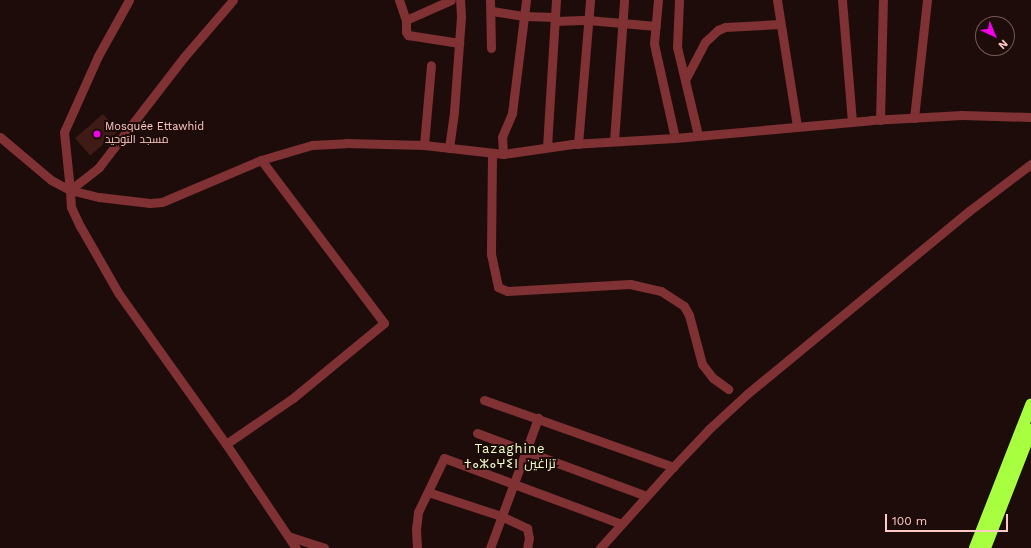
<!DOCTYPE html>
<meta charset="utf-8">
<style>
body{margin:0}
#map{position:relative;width:1031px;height:548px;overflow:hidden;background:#1d0c0a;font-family:"Work Sans",Cairo,"Noto Sans Tifinagh",sans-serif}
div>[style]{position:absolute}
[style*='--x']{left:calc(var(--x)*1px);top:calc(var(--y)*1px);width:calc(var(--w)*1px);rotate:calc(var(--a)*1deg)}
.building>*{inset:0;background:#3f1b15;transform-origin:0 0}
.minor>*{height:9px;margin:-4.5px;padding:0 4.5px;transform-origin:4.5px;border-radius:4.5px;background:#7f3133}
.highway>*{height:12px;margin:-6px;padding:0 6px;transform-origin:6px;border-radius:6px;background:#a7ff40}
.dots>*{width:11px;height:11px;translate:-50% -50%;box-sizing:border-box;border:2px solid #1d0c0a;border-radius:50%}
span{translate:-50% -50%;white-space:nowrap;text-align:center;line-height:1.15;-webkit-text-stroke:4px #1d0c0a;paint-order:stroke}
.poi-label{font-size:11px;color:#ffc9c5}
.left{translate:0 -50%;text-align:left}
.quarter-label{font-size:13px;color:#eeffc7;letter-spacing:1px}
.north{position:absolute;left:975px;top:16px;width:40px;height:40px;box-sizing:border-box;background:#1d0c0a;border:1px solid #775855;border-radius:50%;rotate:136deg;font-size:11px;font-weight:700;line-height:16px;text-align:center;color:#ffc9c5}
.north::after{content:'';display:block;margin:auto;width:14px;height:18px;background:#f000e6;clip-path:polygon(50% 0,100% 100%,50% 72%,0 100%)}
.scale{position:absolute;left:885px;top:514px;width:123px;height:18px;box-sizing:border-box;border:2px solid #ffc9c5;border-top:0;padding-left:5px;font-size:12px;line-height:14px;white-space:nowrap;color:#ffc9c5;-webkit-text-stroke:3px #1d0c0a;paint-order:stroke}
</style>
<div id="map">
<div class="building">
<div style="left:103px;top:114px;width:23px;height:37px;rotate:49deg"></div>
</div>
<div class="minor">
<div style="--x:399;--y:0;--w:21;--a:71"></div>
<div style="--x:406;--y:20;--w:49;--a:-24"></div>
<div style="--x:490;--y:0;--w:48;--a:88.8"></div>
<div style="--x:658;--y:0;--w:43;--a:95.3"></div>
<div style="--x:654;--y:43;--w:10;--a:79"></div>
<div style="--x:656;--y:53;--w:87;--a:77.4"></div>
<div style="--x:679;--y:0;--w:47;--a:92.4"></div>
<div style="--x:677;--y:47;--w:90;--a:76.6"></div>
<div style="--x:777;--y:0;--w:128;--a:81"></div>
<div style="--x:842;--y:0;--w:122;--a:85.3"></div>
<div style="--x:492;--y:11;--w:32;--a:9"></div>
<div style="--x:524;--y:16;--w:31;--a:2"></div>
<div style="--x:406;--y:20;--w:12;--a:90"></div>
<div style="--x:406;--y:32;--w:4;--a:56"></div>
<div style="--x:408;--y:35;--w:52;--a:8.9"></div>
<div style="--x:555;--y:21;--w:33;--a:-2"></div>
<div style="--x:588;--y:20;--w:68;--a:5"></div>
<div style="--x:685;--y:80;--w:43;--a:-62.2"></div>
<div style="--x:705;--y:42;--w:18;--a:-43"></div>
<div style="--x:718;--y:30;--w:8;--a:-23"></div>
<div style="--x:725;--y:27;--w:55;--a:-3.1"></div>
<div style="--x:914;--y:118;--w:119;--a:-83.7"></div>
<div style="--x:880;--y:120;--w:120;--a:-88.6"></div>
<div style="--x:0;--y:137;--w:67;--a:40.1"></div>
<div style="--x:51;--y:180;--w:21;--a:28"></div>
<div style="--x:70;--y:190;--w:17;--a:87"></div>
<div style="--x:71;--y:207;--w:21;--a:65"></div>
<div style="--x:80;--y:226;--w:78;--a:60.2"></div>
<div style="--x:119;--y:294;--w:184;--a:54.5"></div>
<div style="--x:226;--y:444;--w:125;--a:56.1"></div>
<div style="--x:614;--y:141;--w:141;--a:-85.9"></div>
<div style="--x:578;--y:144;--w:144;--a:-85.2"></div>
<div style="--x:424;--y:145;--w:80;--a:-85"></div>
<div style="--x:547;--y:147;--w:147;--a:-86.5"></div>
<div style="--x:449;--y:148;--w:36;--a:-82"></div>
<div style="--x:454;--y:112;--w:95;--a:-85.8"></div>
<div style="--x:461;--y:17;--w:17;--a:-93"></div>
<div style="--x:492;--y:154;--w:100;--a:90.6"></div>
<div style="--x:491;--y:254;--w:34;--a:78"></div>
<div style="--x:498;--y:287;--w:10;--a:24"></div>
<div style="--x:507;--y:291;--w:123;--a:-3.3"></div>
<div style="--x:630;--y:284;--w:32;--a:13"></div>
<div style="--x:661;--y:291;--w:27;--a:33"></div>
<div style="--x:684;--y:306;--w:10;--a:61"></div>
<div style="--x:689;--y:315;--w:51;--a:75.1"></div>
<div style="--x:702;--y:364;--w:18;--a:52"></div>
<div style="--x:713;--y:378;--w:19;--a:36"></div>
<div style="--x:503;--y:154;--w:17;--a:-93"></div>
<div style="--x:502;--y:137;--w:26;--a:-67"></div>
<div style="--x:512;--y:113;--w:114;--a:-82.9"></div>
<div style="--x:70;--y:190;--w:30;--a:14"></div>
<div style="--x:99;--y:197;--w:51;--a:6.7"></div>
<div style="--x:150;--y:203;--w:12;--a:-5"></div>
<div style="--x:162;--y:202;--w:108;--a:-23"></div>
<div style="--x:261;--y:160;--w:53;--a:-16.4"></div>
<div style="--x:312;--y:145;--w:34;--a:-3"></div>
<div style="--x:346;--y:143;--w:78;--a:1.5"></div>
<div style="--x:424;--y:145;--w:80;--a:6.5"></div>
<div style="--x:503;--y:154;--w:70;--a:-8.2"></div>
<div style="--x:572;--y:144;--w:103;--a:-3.3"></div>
<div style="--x:675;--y:138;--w:197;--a:-5.2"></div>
<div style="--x:871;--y:120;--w:91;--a:-3.1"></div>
<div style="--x:962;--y:115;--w:69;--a:1.7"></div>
<div style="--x:70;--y:190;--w:37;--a:-38"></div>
<div style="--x:99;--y:167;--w:139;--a:-52.3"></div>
<div style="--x:184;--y:57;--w:75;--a:-49.3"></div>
<div style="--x:70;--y:190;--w:58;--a:-95.9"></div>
<div style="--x:64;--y:132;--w:83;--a:-65.9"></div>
<div style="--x:98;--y:56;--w:64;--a:-61"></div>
<div style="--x:484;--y:400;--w:201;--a:19.5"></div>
<div style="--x:477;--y:433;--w:180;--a:20.4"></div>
<div style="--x:226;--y:444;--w:81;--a:-34.5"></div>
<div style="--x:293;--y:398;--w:118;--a:-39.5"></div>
<div style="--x:384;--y:323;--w:204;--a:-127"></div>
<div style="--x:428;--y:492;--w:77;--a:18.2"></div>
<div style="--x:501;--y:516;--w:29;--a:25"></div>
<div style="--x:527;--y:528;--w:10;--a:79"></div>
<div style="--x:529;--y:538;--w:10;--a:101"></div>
<div style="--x:288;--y:536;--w:38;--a:18"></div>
<div style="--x:417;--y:548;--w:19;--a:-93"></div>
<div style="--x:416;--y:529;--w:17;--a:-83"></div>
<div style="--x:418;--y:512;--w:60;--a:-64.3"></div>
<div style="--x:444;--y:458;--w:189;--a:20.4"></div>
<div style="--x:490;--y:548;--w:139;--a:-69.7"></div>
<div style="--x:600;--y:548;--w:109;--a:-48"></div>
<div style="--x:673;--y:467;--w:52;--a:-46.5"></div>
<div style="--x:709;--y:429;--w:52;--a:-42.6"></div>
<div style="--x:747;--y:394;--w:288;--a:-39.5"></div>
<div style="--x:969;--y:211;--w:78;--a:-37.2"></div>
</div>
<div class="highway">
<div style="--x:975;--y:548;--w:154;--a:-68.6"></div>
<div style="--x:985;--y:548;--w:127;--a:-68.7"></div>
</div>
<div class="dots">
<div style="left:97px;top:134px;background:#f000e6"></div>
</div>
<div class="poi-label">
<span class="left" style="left:105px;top:134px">Mosquée Ettawhid<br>مسجد التوحيد</span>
</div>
<div class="quarter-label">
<span style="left:510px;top:457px">Tazaghine<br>ⵜⴰⵣⴰⵖⵉⵏ تزاغين</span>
</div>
<div class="north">N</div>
<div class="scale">100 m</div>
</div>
